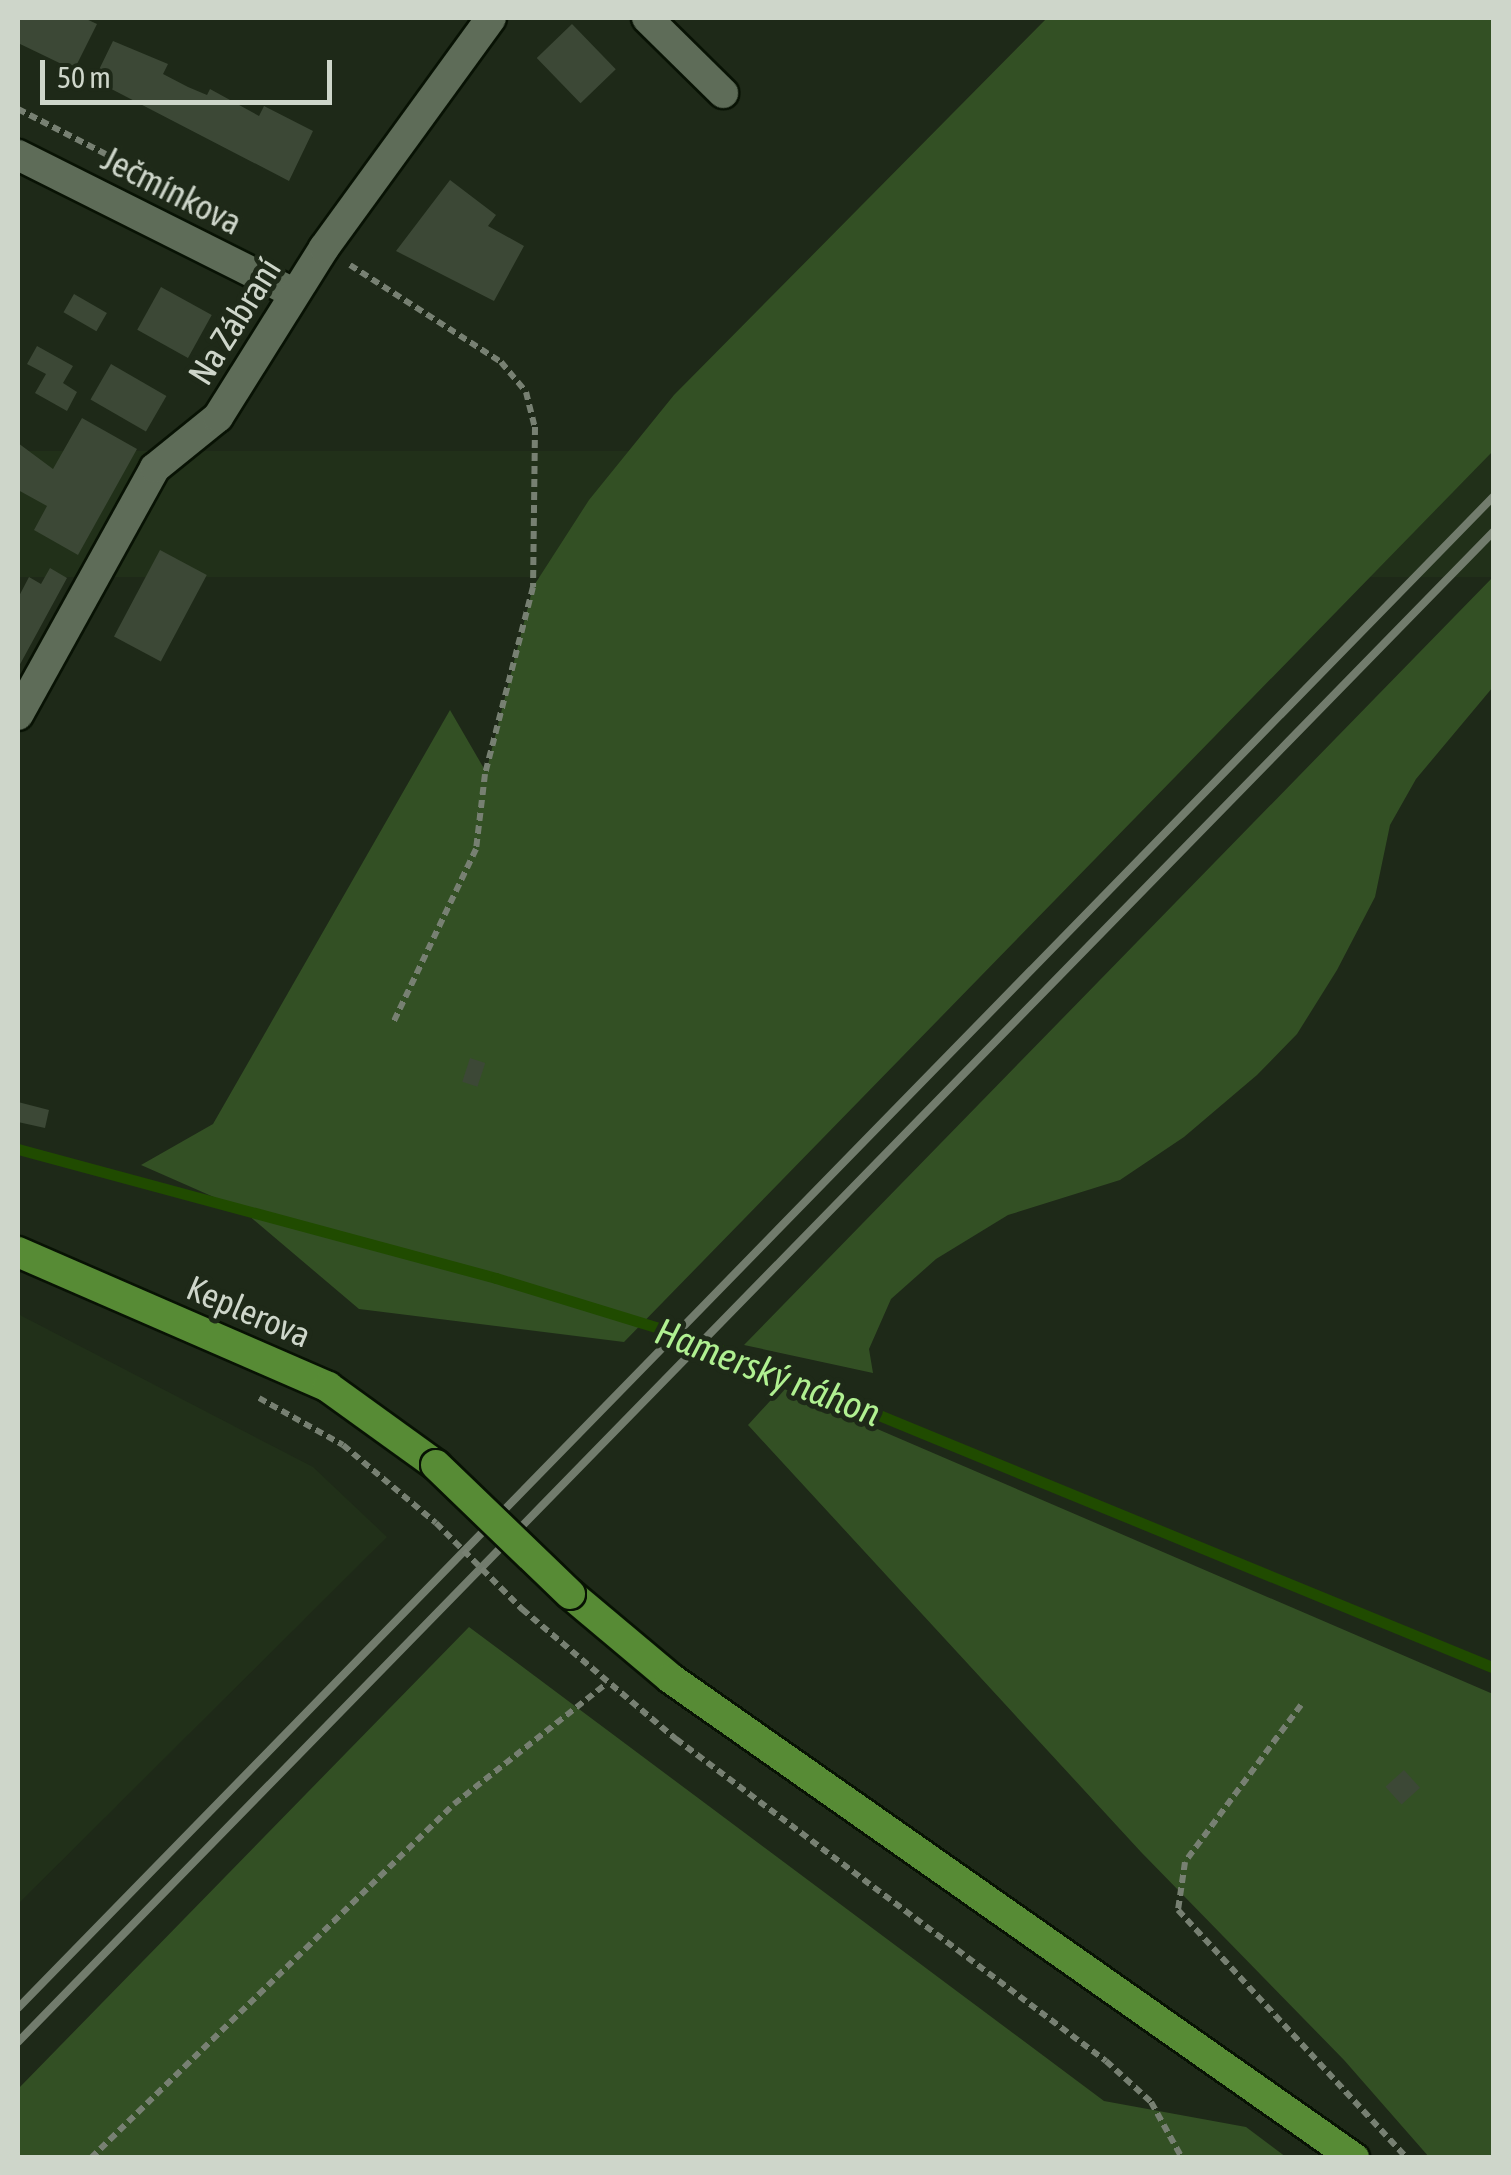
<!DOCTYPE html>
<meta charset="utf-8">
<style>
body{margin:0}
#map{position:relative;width:1511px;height:2175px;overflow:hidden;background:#1e2918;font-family:"Asap Condensed",sans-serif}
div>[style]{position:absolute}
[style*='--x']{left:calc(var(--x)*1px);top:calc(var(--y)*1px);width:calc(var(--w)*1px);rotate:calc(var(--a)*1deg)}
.built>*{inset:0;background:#213019;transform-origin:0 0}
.green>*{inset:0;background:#335024}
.stream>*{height:11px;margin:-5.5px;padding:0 5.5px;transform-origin:5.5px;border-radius:5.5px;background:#204b00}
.building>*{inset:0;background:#3c4836;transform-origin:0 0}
.path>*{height:6px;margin-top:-3px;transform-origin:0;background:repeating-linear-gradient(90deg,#778072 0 8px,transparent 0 13px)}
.roads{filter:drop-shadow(2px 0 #081204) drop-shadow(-2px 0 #081204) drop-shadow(0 2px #081204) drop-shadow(0 -2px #081204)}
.minor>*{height:30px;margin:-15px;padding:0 15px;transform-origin:15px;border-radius:15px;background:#5e6c58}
.major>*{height:30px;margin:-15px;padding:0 15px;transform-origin:15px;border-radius:15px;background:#578b35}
.rail>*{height:8px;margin:-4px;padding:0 4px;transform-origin:4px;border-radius:4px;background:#727c6d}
.path-bridge>*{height:6px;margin-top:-3px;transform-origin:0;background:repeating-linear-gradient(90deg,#778072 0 8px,transparent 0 13px)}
.bridges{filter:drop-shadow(2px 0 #081204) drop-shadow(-2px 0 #081204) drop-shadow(0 2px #081204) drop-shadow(0 -2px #081204)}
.major-bridge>*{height:30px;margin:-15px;padding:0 15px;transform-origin:15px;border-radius:15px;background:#578b35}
span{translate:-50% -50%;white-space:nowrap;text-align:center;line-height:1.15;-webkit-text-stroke:10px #1e2918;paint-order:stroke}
.street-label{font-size:35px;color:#ced6ca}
.water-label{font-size:38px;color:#b0f091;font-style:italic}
.frame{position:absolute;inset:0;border:20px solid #ced6ca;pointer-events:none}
.scale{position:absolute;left:40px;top:60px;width:292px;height:45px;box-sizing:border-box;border:5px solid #ced6ca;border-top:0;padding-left:12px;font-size:30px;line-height:35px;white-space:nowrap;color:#ced6ca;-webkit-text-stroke:8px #1e2918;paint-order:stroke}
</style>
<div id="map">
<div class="built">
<div style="left:1493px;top:451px;width:126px;height:2112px;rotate:90deg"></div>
<div style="clip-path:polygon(18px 1314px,313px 1467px,387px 1537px,18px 1904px)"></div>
</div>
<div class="green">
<div style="clip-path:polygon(1047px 18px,1493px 18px,1493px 451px,624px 1342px,359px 1309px,241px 1209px,141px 1165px,213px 1124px,450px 710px,486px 772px,533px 587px,589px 500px,674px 395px)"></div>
<div style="clip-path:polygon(1493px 577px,1493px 687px,1416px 779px,1390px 825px,1375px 897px,1337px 970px,1297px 1034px,1257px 1075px,1184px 1137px,1120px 1180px,1008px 1215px,936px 1259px,891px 1299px,869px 1349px,873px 1373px,744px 1345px)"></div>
<div style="clip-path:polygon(782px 1388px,1493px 1694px,1493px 2157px,1429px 2157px,1344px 2060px,1141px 1852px,748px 1425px)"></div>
<div style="clip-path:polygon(469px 1627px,1104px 2101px,1246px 2127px,1286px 2157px,18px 2157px,18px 2089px)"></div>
</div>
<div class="stream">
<div style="--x:18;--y:1149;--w:495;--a:15.1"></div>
<div style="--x:496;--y:1278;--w:207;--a:17.1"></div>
<div style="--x:694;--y:1339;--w:865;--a:22.35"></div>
</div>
<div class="building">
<div style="clip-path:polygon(18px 18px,84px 18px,97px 24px,74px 70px,18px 43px)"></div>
<div style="left:572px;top:24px;width:63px;height:49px;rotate:46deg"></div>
<div style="clip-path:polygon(113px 41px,168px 64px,163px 74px,188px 87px,207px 95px,210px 89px,259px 116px,264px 106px,313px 131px,289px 181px,94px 80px)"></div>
<div style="clip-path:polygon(450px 180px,496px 215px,488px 226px,524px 246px,494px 301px,396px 251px)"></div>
<div style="left:161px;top:287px;width:58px;height:49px;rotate:29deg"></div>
<div style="left:74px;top:294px;width:38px;height:21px;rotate:30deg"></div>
<div style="clip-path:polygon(37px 346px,73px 366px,63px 383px,77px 392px,67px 411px,35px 393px,46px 374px,27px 364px)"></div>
<div style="left:111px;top:364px;width:64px;height:41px;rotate:30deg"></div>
<div style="clip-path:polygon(82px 418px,137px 449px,78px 555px,34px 530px,47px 506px,18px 490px,18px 443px,53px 469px)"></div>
<div style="left:160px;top:550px;width:53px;height:98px;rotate:28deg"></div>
<div style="clip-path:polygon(50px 568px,67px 578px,18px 668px,18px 598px,29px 577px,41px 584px)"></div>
<div style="left:470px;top:1058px;width:16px;height:25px;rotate:18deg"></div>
<div style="clip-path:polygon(18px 1102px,49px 1110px,45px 1128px,18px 1122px)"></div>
<div style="left:1404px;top:1770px;width:24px;height:25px;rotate:48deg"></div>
</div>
<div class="path">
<div style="--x:18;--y:109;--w:225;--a:27.2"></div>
<div style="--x:350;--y:265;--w:179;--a:32.7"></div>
<div style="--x:501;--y:362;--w:39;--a:50"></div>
<div style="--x:526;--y:392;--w:36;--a:76"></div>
<div style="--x:535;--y:427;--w:160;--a:90.7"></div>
<div style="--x:533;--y:587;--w:193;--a:104.4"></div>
<div style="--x:485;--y:774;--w:76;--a:96.8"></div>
<div style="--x:476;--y:849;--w:193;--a:115.5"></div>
<div style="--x:259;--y:1398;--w:96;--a:29.2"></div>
<div style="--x:343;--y:1445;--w:121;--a:40"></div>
<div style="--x:522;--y:1609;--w:202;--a:40.2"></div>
<div style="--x:676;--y:1739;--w:537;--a:36.83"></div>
<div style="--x:1106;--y:2061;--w:61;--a:42.3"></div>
<div style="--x:1151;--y:2102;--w:64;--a:61"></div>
<div style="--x:1301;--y:1705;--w:195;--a:126.5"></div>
<div style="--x:1185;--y:1862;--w:49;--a:98.3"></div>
<div style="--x:1178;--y:1910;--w:338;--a:47.3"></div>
<div style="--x:91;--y:2158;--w:507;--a:-44.28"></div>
<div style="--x:454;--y:1804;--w:194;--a:-38.3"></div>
</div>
<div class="roads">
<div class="minor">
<div style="--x:647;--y:18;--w:107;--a:44.6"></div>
<div style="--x:18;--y:155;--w:309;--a:26.6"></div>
<div style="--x:18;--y:715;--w:282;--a:-61"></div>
<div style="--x:155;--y:468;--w:81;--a:-39"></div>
<div style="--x:218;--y:417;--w:199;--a:-57.9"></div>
<div style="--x:324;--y:248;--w:284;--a:-54"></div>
</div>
<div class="major">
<div style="--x:18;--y:1252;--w:338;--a:23.5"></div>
<div style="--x:328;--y:1387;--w:133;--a:35.8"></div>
<div style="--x:570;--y:1594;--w:131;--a:40"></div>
<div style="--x:670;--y:1678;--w:836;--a:35.06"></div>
</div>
</div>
<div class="rail">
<div style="--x:18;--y:2008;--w:2113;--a:-45.69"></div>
<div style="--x:18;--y:2042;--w:2112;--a:-45.67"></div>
</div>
<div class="path-bridge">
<div style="--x:436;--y:1523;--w:122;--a:45"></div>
</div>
<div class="bridges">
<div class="major-bridge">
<div style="--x:436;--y:1465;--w:186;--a:43.9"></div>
</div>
</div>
<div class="street-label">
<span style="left:172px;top:190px;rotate:27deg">Ječmínkova</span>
<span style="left:234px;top:321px;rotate:-58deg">Na Zábraní</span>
<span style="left:249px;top:1311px;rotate:23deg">Keplerova</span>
</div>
<div class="water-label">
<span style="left:768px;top:1372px;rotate:21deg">Hamerský náhon</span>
</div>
<div class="frame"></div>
<div class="scale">50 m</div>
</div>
